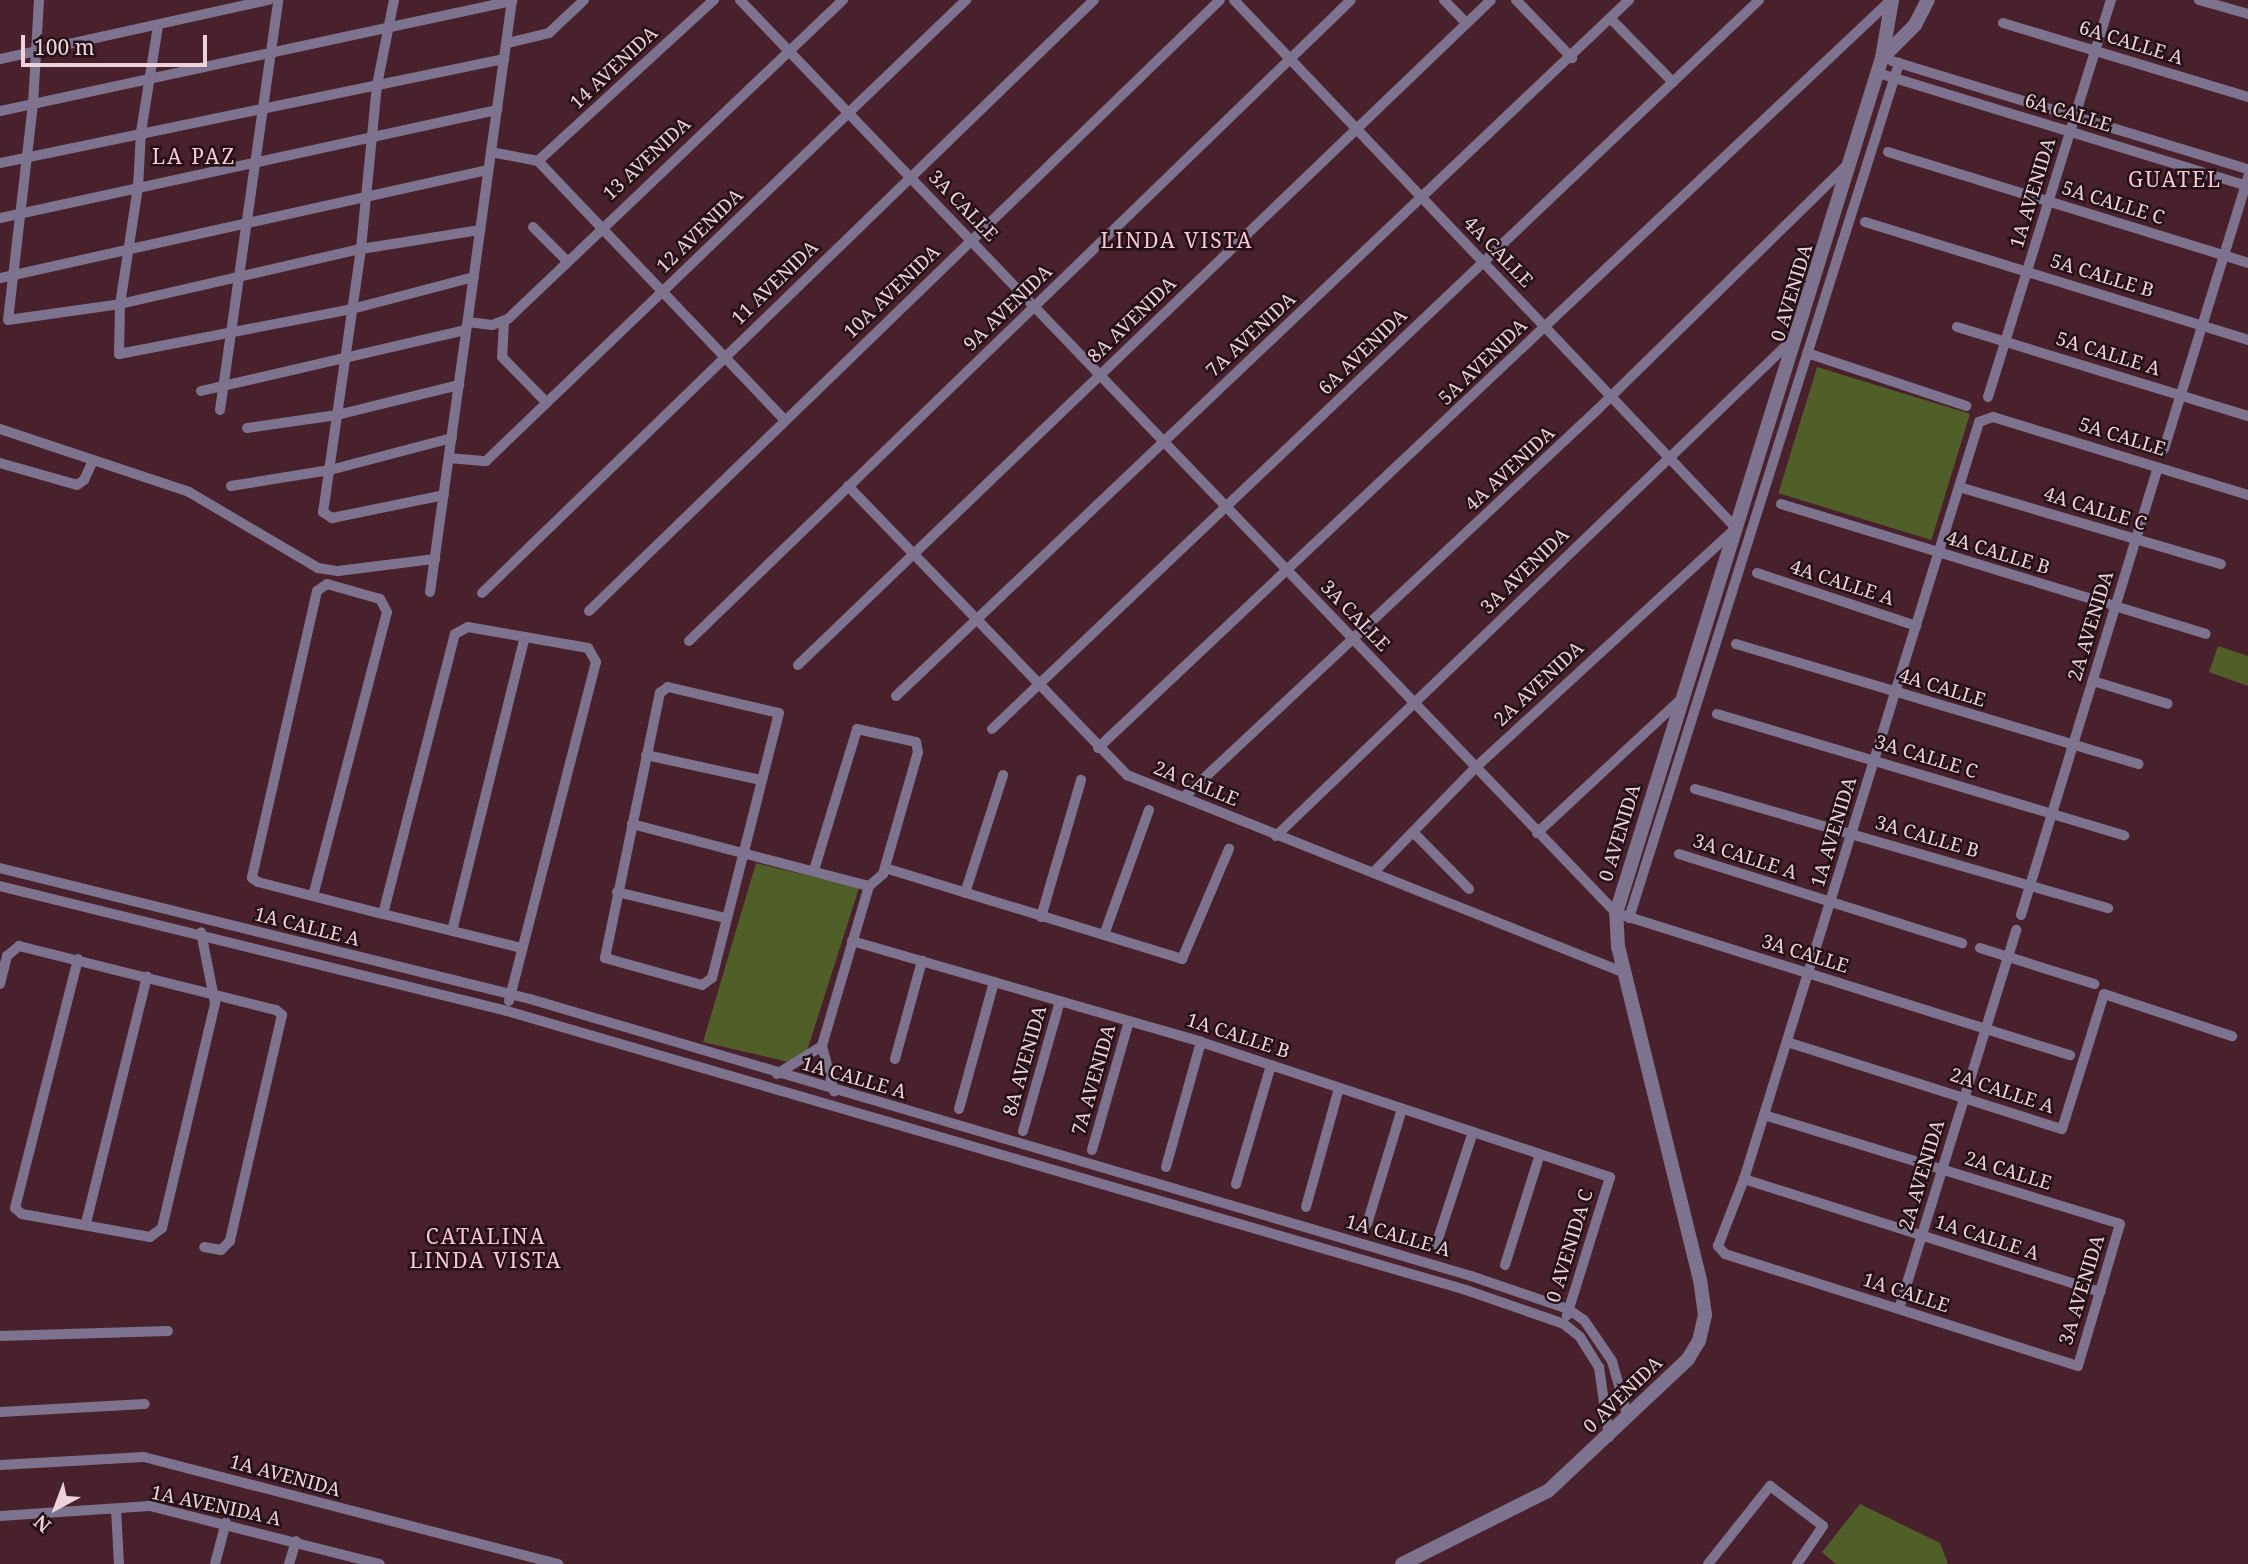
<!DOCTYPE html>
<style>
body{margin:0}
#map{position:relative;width:2248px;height:1564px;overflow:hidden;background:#49212d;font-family:"Noto Serif",serif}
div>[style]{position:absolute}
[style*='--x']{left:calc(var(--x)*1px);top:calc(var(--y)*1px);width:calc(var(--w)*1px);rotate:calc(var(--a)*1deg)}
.green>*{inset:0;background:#505e28;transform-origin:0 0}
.minor>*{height:10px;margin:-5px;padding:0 5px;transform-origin:5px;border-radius:5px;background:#7d738e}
.tertiary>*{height:14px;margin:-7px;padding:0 7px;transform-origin:7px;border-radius:7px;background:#7d738e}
span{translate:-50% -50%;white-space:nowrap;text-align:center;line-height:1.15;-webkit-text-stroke:5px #241117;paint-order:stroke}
.street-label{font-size:19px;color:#edd2d9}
.neighbourhood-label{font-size:21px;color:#fcc6d4;letter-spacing:2px}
.north{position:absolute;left:21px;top:1473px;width:70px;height:70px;-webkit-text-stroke:5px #241117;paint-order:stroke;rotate:221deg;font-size:19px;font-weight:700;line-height:28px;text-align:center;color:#edd2d9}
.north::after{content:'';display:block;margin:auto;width:24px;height:32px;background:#edd2d9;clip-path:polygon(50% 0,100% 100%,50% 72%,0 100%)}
.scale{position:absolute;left:21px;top:35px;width:186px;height:32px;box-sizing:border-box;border:4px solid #edd2d9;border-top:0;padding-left:9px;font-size:21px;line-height:24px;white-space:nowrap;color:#edd2d9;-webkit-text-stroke:5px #241117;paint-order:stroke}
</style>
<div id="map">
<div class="green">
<div style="left:1817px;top:367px;width:160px;height:132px;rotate:17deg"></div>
<div style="clip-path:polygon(2218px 646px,2248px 656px,2248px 686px,2209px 672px)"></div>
<div style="clip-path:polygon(756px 863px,859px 888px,806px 1054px,789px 1062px,703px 1042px)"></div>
<div style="clip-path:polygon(1860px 1504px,1940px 1543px,1948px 1564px,1836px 1564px,1822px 1552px)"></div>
</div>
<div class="minor">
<div style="--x:39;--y:0;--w:104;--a:93.3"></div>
<div style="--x:33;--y:104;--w:217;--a:96.6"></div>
<div style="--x:8;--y:320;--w:113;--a:-8.1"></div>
<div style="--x:120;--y:304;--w:247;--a:-12.9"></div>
<div style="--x:361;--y:249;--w:121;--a:-9.1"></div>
<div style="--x:394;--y:0;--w:87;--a:101.3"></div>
<div style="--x:377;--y:85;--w:165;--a:95.6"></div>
<div style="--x:361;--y:249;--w:266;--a:98.2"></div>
<div style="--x:323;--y:512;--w:11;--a:34"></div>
<div style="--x:332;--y:518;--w:114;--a:-11.6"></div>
<div style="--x:740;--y:0;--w:1265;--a:46.18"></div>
<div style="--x:1616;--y:913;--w:476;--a:17.4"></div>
<div style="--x:1234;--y:0;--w:729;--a:46.45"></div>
<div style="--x:1736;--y:528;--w:355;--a:137.4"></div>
<div style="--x:1475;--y:768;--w:146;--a:134.2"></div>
<div style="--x:1444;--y:0;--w:32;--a:46"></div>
<div style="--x:1516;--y:0;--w:81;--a:46"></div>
<div style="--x:2199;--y:0;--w:51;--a:15.9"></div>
<div style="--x:1610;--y:18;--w:90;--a:45.5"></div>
<div style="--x:2003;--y:23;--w:256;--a:16.8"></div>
<div style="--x:158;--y:26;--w:107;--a:99.1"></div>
<div style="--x:141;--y:132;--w:55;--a:93.1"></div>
<div style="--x:138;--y:187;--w:118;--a:98.7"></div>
<div style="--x:120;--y:304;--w:50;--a:91.1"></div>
<div style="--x:119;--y:354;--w:237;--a:-10.9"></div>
<div style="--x:352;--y:309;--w:126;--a:-14.7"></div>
<div style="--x:508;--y:43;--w:42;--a:-13.7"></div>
<div style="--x:549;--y:33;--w:48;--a:-43.3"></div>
<div style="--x:0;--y:59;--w:275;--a:-12.4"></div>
<div style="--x:1892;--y:61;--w:372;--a:16.9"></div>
<div style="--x:1878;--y:73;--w:387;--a:17"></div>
<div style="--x:0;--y:111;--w:524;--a:-12.13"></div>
<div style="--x:491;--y:152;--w:48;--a:10.8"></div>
<div style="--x:538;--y:161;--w:358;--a:46.4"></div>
<div style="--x:1888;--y:152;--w:377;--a:17.1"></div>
<div style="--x:538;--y:161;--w:239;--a:-42.5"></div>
<div style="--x:0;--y:163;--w:515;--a:-11.66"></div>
<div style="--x:0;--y:218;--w:509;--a:-12.26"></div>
<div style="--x:1865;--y:222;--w:401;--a:17.1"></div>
<div style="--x:533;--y:227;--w:48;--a:45"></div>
<div style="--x:0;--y:278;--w:500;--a:-12.5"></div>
<div style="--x:468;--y:322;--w:24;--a:7"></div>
<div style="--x:492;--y:325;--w:17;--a:-21"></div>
<div style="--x:508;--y:319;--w:463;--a:-43.6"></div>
<div style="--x:504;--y:322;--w:35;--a:93"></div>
<div style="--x:502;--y:357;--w:63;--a:45.6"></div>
<div style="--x:1957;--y:327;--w:304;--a:17"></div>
<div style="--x:1807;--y:353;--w:168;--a:18.4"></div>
<div style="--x:201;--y:391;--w:272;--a:-13"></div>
<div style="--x:1988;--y:397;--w:416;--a:-72.8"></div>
<div style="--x:220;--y:410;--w:414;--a:-81.9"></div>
<div style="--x:247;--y:428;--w:91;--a:-8.2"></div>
<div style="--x:337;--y:415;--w:126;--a:-13.8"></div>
<div style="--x:0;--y:429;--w:199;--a:18.4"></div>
<div style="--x:189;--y:492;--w:150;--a:30.5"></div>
<div style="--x:318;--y:568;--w:20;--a:9"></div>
<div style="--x:338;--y:571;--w:98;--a:-7.1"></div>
<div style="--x:2164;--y:449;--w:285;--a:-72.8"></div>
<div style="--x:449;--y:458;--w:37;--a:5"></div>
<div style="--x:486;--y:461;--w:666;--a:-43.84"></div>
<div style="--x:0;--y:463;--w:80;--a:15.9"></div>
<div style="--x:77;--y:485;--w:9;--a:-36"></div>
<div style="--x:84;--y:480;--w:21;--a:-65"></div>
<div style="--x:231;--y:486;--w:100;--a:-9.2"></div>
<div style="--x:330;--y:470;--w:126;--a:-14.7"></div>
<div style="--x:848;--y:486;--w:402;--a:46"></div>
<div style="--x:1127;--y:775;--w:536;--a:21.68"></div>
<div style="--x:1959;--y:487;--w:273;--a:16.4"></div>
<div style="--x:1781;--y:504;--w:444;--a:17"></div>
<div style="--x:1757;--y:573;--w:168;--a:18.4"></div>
<div style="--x:430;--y:592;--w:598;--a:-82.11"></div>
<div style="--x:482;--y:593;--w:852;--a:-44.1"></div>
<div style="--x:589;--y:611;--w:878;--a:-44.08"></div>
<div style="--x:689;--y:641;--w:921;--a:-44.08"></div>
<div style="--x:1736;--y:644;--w:420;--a:16.6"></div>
<div style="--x:798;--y:665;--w:960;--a:-43.82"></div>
<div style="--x:2093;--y:681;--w:78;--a:17"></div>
<div style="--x:668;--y:687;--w:114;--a:13.2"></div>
<div style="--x:779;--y:713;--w:273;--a:104.2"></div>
<div style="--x:712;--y:978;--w:12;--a:145"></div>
<div style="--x:702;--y:985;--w:101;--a:-164.4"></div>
<div style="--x:605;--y:958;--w:271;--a:-78.3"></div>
<div style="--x:660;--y:693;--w:10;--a:-37"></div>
<div style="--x:896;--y:696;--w:1011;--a:-43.52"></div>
<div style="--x:1717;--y:714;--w:425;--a:16.6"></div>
<div style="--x:992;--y:729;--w:1058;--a:-43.54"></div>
<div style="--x:1098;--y:748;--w:1090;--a:-43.33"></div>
<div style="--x:646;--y:755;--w:118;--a:12.3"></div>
<div style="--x:1695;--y:789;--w:430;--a:16.1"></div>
<div style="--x:1185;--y:796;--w:565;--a:-43.13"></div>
<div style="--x:1597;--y:410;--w:351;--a:-44.4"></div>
<div style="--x:632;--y:824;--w:245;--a:14.7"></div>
<div style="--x:1413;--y:832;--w:80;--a:45.5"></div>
<div style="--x:1537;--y:833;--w:197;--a:-42.9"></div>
<div style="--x:1276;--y:836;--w:717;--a:-43.87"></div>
<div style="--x:1679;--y:854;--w:297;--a:17.5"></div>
<div style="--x:0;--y:868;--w:546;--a:13.88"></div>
<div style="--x:530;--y:999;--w:981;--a:16.4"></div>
<div style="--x:1471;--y:1276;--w:102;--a:18.8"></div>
<div style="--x:1568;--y:1309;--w:19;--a:35"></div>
<div style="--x:1584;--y:1320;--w:50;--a:55.7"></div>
<div style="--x:1612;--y:1361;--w:59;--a:74.3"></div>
<div style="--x:885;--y:868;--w:311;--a:17"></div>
<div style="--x:1182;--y:959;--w:120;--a:-66.9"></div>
<div style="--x:814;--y:870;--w:147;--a:-73"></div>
<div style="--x:857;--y:729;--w:60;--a:12.4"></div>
<div style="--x:916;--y:742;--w:10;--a:79"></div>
<div style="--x:918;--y:752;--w:127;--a:106"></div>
<div style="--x:883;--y:874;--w:18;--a:139"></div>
<div style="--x:869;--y:886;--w:167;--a:106.4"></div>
<div style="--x:822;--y:1046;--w:47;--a:75.1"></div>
<div style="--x:0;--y:886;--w:522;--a:13.85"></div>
<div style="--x:507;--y:1011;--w:999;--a:16.22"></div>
<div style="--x:1466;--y:1290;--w:104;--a:19.1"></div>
<div style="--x:1564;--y:1324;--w:21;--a:39"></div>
<div style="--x:1580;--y:1337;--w:36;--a:58"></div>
<div style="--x:1599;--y:1367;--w:71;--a:81.9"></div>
<div style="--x:617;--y:892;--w:111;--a:13.5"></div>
<div style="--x:965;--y:893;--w:124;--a:-72.1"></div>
<div style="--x:313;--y:896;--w:293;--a:-75.4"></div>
<div style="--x:387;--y:612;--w:15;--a:-118"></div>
<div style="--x:380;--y:599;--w:55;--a:-164.2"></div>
<div style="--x:327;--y:584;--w:12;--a:145"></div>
<div style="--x:317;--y:591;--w:294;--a:102.8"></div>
<div style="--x:252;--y:878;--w:7;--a:34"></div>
<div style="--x:258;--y:882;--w:129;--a:14.4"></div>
<div style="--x:383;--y:914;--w:142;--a:13.8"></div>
<div style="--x:383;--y:914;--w:289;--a:-75.6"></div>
<div style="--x:455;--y:634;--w:15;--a:-28"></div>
<div style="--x:468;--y:627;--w:122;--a:9.9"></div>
<div style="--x:588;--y:648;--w:16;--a:60"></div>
<div style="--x:596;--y:662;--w:350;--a:104.4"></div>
<div style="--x:2021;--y:915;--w:468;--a:-73"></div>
<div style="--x:1041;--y:917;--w:143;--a:-73.7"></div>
<div style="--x:1629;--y:918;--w:897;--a:-72.47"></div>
<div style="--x:452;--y:931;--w:303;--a:-76.1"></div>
<div style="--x:1104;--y:935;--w:133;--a:-70.2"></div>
<div style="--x:852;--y:941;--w:363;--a:16.1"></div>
<div style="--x:1201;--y:1042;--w:431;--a:18.3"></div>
<div style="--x:1610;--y:1177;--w:145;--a:107.3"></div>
<div style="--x:1980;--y:948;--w:120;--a:17.5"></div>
<div style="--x:78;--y:959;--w:257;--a:104.2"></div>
<div style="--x:15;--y:1208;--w:9;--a:41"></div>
<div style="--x:22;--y:1214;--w:130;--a:10.2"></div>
<div style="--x:150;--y:1237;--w:15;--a:-37"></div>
<div style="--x:162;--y:1228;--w:231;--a:-76.7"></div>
<div style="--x:215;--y:1003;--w:72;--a:-101.2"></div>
<div style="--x:0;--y:984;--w:29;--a:-76"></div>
<div style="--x:7;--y:956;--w:16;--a:-40"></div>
<div style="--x:19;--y:946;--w:265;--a:14"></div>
<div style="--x:276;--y:1010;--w:8;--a:40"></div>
<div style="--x:282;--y:1015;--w:232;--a:103"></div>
<div style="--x:230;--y:1241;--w:13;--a:135"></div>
<div style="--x:221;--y:1250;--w:17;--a:-170"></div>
<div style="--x:1787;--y:1042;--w:288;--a:17.6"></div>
<div style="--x:2062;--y:1129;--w:141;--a:-72.7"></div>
<div style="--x:2104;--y:994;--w:135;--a:18.2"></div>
<div style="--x:895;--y:1059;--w:102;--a:-74.6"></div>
<div style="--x:777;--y:1074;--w:53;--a:-31.9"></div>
<div style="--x:959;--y:1109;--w:132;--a:-74.6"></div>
<div style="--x:1764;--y:1115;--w:372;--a:17"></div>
<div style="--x:2120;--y:1224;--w:148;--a:106.5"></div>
<div style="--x:2078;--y:1366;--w:370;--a:-162.4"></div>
<div style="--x:1725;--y:1254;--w:11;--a:-131"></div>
<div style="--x:1718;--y:1246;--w:72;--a:-68.8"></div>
<div style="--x:1744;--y:1179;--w:793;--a:-72.75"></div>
<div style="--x:1979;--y:422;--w:15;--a:-20"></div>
<div style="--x:1993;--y:417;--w:267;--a:17"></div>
<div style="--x:1023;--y:1131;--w:135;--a:-74.1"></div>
<div style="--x:1092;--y:1150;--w:134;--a:-74"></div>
<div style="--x:1166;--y:1167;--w:130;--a:-74.4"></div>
<div style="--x:1744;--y:1179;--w:374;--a:17.6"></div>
<div style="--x:1236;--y:1184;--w:124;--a:-73.6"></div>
<div style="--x:1306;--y:1207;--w:123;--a:-74.5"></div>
<div style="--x:86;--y:1223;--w:254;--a:-76.1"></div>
<div style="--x:1367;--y:1224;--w:120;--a:-73.1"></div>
<div style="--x:1436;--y:1245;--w:119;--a:-71.9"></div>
<div style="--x:1505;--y:1265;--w:116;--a:-72.5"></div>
<div style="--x:1899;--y:1309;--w:397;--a:-72.8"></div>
<div style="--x:0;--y:1336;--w:168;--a:-1.7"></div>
<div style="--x:0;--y:1412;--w:145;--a:-3.2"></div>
<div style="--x:0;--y:1465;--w:144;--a:-3.2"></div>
<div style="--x:144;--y:1457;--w:428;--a:14.5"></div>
<div style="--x:116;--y:1509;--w:55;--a:86.9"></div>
<div style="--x:0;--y:1516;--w:150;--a:-3.8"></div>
<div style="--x:150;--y:1506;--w:237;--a:14.2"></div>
<div style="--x:215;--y:1564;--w:43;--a:-75.3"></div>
<div style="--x:289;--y:1564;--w:24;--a:-73"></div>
<div style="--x:1708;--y:1564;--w:100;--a:-51.5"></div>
<div style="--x:1770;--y:1486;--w:66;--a:37"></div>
<div style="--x:1823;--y:1526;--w:46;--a:124.4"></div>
</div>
<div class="tertiary">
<div style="--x:1882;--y:58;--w:59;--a:-80.2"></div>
<div style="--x:1402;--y:1564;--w:163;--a:-26.6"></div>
<div style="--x:1548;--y:1491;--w:192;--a:-43.3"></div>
<div style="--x:1688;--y:1359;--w:21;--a:-59"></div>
<div style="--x:1699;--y:1341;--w:27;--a:-77"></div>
<div style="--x:1705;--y:1315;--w:35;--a:-98"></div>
<div style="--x:1700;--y:1280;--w:343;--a:-103.8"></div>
<div style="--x:1618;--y:947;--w:34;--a:-93"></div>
<div style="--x:1616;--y:913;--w:895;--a:-72.72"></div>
<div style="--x:1882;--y:58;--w:47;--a:-45"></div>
<div style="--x:1915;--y:25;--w:28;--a:-63"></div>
</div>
<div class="street-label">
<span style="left:2131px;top:43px;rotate:17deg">6A CALLE A</span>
<span style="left:614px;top:68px;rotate:-43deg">14 AVENIDA</span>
<span style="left:2068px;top:113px;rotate:17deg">6A CALLE</span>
<span style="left:647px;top:159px;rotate:-43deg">13 AVENIDA</span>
<span style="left:2033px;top:193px;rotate:-73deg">1A AVENIDA</span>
<span style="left:2113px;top:203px;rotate:17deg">5A CALLE C</span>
<span style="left:963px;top:206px;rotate:46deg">3A CALLE</span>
<span style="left:700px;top:231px;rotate:-44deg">12 AVENIDA</span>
<span style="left:1498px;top:252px;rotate:46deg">4A CALLE</span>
<span style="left:2102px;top:276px;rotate:17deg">5A CALLE B</span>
<span style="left:775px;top:283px;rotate:-44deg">11 AVENIDA</span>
<span style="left:892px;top:292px;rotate:-44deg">10A AVENIDA</span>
<span style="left:1792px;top:293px;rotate:-73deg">0 AVENIDA</span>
<span style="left:1008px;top:308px;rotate:-44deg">9A AVENIDA</span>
<span style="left:1132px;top:320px;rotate:-44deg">8A AVENIDA</span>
<span style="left:1251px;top:335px;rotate:-43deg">7A AVENIDA</span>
<span style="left:1363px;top:352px;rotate:-44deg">6A AVENIDA</span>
<span style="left:2108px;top:354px;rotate:17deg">5A CALLE A</span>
<span style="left:1483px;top:362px;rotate:-44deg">5A AVENIDA</span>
<span style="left:2122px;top:437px;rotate:17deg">5A CALLE</span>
<span style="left:1510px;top:469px;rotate:-43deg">4A AVENIDA</span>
<span style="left:2095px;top:509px;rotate:17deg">4A CALLE C</span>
<span style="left:1998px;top:553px;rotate:17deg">4A CALLE B</span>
<span style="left:1525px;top:571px;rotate:-44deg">3A AVENIDA</span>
<span style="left:1842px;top:583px;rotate:18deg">4A CALLE A</span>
<span style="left:1355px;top:616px;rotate:46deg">3A CALLE</span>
<span style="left:2091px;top:626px;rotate:-73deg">2A AVENIDA</span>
<span style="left:1539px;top:684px;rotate:-43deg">2A AVENIDA</span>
<span style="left:1942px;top:688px;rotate:17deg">4A CALLE</span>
<span style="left:1926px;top:757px;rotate:17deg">3A CALLE C</span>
<span style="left:1196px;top:784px;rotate:22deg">2A CALLE</span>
<span style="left:1834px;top:832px;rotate:-73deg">1A AVENIDA</span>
<span style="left:1620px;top:833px;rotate:-73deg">0 AVENIDA</span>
<span style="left:1927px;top:837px;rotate:16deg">3A CALLE B</span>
<span style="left:1745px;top:857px;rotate:18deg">3A CALLE A</span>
<span style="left:307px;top:927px;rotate:14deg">1A CALLE A</span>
<span style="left:1805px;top:954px;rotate:17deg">3A CALLE</span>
<span style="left:1238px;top:1036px;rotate:18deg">1A CALLE B</span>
<span style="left:1025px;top:1061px;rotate:-74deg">8A AVENIDA</span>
<span style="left:854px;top:1078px;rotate:16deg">1A CALLE A</span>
<span style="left:1094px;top:1080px;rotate:-74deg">7A AVENIDA</span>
<span style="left:2002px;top:1091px;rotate:18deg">2A CALLE A</span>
<span style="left:2008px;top:1171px;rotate:17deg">2A CALLE</span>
<span style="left:1922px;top:1175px;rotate:-73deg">2A AVENIDA</span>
<span style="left:1398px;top:1236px;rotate:16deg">1A CALLE A</span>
<span style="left:1987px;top:1238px;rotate:18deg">1A CALLE A</span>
<span style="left:1570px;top:1246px;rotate:-73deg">0 AVENIDA C</span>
<span style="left:2082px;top:1290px;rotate:-73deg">3A AVENIDA</span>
<span style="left:1906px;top:1293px;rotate:18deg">1A CALLE</span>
<span style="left:1623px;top:1395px;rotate:-44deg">0 AVENIDA</span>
<span style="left:285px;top:1476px;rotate:15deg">1A AVENIDA</span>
<span style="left:216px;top:1506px;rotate:12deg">1A AVENIDA A</span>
</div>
<div class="neighbourhood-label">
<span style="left:194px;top:156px">LA PAZ</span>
<span style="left:2175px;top:179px">GUATEL</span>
<span style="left:1177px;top:240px">LINDA VISTA</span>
<span style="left:486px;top:1248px">CATALINA<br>LINDA VISTA</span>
</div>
<div class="north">N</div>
<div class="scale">100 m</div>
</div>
